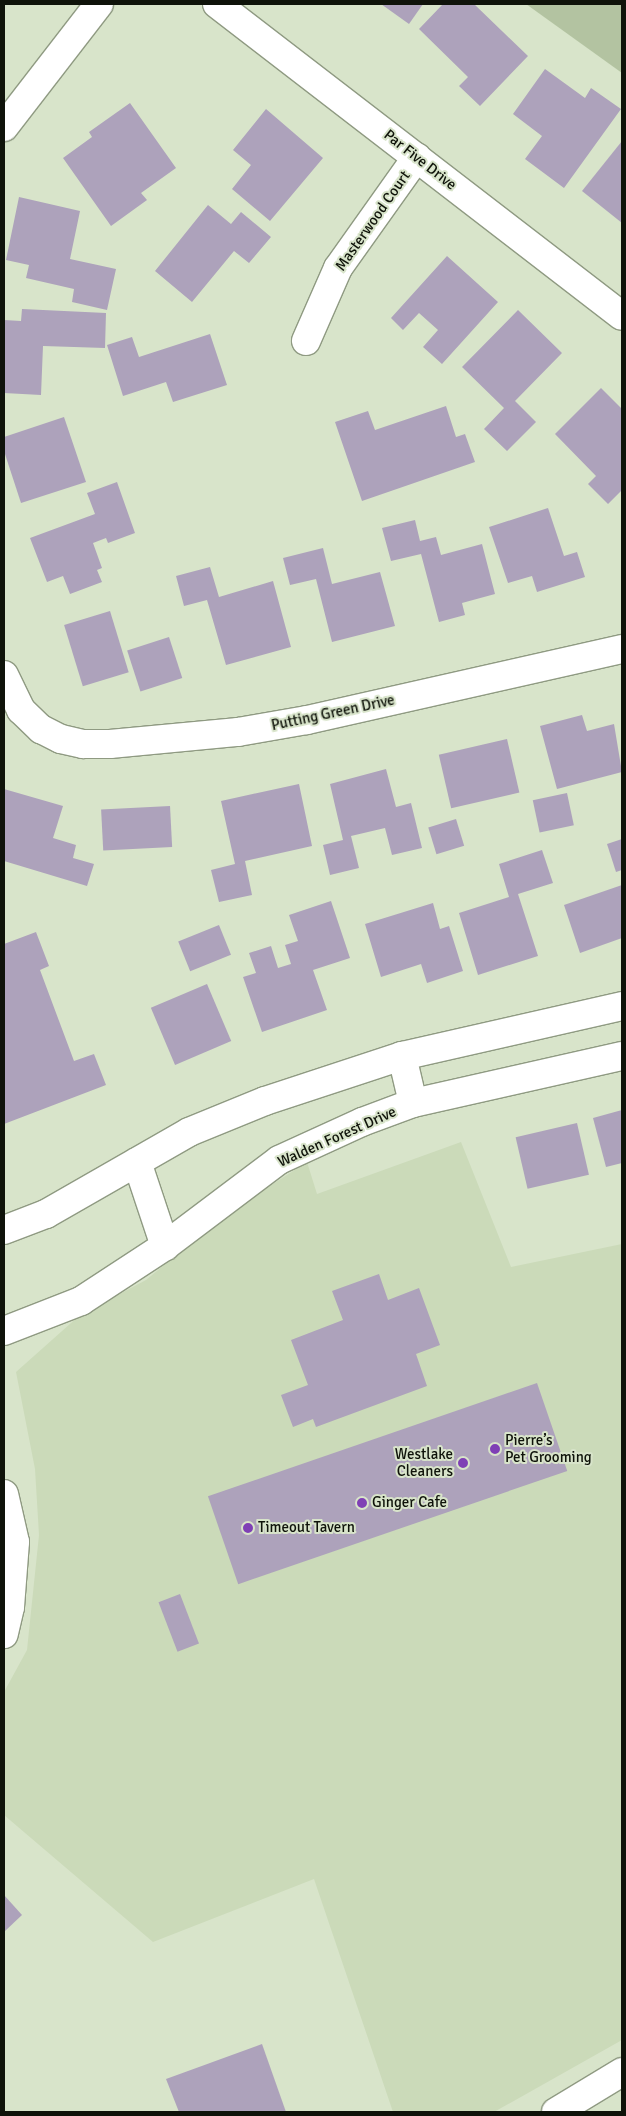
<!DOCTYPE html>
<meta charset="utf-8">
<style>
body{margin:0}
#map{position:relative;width:626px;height:2116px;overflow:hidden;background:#d8e4ca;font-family:Signika,sans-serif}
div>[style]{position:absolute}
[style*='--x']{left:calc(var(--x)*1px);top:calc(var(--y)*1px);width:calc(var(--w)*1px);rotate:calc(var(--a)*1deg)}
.built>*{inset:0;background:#cbdab9}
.green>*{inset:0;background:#b3c3a1}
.building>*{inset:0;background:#ada2bb;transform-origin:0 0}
.roads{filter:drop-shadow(1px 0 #8f9a82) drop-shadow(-1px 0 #8f9a82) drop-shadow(0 1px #8f9a82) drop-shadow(0 -1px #8f9a82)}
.minor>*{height:28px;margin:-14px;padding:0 14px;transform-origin:14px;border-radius:14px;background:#fff}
.tertiary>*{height:28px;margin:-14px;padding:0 14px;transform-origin:14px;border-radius:14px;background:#fff}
.primary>*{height:28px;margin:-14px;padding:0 14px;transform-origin:14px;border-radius:14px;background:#fff}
.dots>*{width:14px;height:14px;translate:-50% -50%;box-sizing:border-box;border:2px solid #d8e4ca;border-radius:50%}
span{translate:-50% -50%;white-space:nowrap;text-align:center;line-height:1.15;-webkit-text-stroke:4px #d8e4ca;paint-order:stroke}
.street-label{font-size:15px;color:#0f130a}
.poi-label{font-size:15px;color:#0f130a}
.left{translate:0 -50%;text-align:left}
.right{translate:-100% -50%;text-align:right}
.frame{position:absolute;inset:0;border:5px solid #0f130a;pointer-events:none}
</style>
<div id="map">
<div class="built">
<div style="clip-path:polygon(461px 1142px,511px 1267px,622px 1244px,622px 2040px,494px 2112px,393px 2112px,314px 1879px,153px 1942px,4px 1815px,4px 1692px,27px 1650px,39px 1535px,35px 1469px,16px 1372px,80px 1315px,146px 1280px,222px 1217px,307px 1162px,317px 1194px)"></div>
</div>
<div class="green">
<div style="clip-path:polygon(526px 4px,622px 4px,622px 73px)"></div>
</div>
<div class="building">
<div style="clip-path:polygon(381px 4px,423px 4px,409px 24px)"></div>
<div style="clip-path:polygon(443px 4px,474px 4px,528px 56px,480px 106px,459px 86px,468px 77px,419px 29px)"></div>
<div style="clip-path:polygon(545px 69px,585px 98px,591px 88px,621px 109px,564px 188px,525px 159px,542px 136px,513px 114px)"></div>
<div style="clip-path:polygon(130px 103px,176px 168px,141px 193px,147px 200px,111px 226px,63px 158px,92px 137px,89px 132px)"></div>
<div style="clip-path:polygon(266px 109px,323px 158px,270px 221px,232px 189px,251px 165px,233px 150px)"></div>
<div style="clip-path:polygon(622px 141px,622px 223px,582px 191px)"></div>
<div style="clip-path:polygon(19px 197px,80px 211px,70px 259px,116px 269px,107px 310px,72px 302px,74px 289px,26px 278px,29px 265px,6px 260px)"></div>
<div style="clip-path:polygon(208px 205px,231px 224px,241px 212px,271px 237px,249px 263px,234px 251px,192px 302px,155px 271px)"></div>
<div style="clip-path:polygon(447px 256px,498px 302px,442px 364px,423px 347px,438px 330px,419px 313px,403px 330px,391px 318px)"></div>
<div style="clip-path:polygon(22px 309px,106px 313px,105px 348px,43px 346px,41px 395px,4px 393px,4px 320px,21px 321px)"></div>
<div style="clip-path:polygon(518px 310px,562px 353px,515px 401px,536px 422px,507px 451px,484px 429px,504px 408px,462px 367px)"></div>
<div style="clip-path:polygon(210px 334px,227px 385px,173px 402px,166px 382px,123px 396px,107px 345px,132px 337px,139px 357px)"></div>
<div style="clip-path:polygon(601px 388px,622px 409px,622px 490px,608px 504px,588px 484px,596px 476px,555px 434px)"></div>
<div style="clip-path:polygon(446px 406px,456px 437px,465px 434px,475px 462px,362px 501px,335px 422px,368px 411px,375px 430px)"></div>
<div style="clip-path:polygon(64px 417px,86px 482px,21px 503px,4px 451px,4px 437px)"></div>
<div style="clip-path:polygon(117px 482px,135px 533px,108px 543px,106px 538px,93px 543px,102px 568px,97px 570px,102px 582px,70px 594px,63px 576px,47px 582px,30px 538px,95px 514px,87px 493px)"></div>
<div style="clip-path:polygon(548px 508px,564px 556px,577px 552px,585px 577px,537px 592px,532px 576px,508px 583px,489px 527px)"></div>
<div style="clip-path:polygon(415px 520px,420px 541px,436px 537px,441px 555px,482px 544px,495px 594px,462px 603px,465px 615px,439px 622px,421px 554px,391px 561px,382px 528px)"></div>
<div style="clip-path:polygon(323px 548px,332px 584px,380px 572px,395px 626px,332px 642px,316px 579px,290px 585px,283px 558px)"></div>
<div style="clip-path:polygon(210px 567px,219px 597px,273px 581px,291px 647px,226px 665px,207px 600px,184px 606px,176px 576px)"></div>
<div style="left:110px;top:611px;width:64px;height:48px;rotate:73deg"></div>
<div style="left:169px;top:637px;width:43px;height:44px;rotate:72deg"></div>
<div style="clip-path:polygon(582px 715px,587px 731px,614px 724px,622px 772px,557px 789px,540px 726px)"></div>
<div style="left:507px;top:739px;width:55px;height:70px;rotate:77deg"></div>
<div style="clip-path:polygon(386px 769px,396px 807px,411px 803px,422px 848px,392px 855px,385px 828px,351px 836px,359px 868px,330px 875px,323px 845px,343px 840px,330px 784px)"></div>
<div style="clip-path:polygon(299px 784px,312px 846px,245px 861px,252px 895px,219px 902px,211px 870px,235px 864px,221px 801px)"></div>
<div style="clip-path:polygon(4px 789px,63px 806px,53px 838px,76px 845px,73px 858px,94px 864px,87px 886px,4px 861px)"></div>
<div style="left:567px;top:793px;width:33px;height:35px;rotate:78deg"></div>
<div style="left:170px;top:806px;width:41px;height:69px;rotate:87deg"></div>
<div style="left:456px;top:819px;width:28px;height:29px;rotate:73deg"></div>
<div style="clip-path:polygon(622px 839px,622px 870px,616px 872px,607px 844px)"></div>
<div style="clip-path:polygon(542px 850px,553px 883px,518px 894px,538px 956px,478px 975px,459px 913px,509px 897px,499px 864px)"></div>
<div style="clip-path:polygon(622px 885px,622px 938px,580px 953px,564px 905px)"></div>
<div style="clip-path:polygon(331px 901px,350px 958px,313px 970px,327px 1010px,262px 1032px,243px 977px,256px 973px,249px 953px,271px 946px,278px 968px,291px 964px,285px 945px,298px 941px,289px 915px)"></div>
<div style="clip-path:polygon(433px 903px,440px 929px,449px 926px,463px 971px,427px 983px,421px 964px,381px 977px,365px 924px)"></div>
<div style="left:219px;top:925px;width:32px;height:44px;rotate:68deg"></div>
<div style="clip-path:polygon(36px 932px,49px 966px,40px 970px,74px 1061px,94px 1054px,106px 1085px,4px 1124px,4px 944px)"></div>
<div style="left:207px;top:984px;width:62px;height:61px;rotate:67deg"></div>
<div style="clip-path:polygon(622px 1110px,622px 1163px,606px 1167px,593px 1118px)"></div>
<div style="left:577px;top:1123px;width:53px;height:63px;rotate:77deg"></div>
<div style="clip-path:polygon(379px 1274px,388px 1300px,419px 1288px,440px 1345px,416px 1354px,427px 1386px,316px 1427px,313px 1419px,293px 1427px,281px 1395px,308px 1385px,291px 1340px,343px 1320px,332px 1291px)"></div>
<div style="left:537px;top:1383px;width:93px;height:348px;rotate:71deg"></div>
<div style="left:180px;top:1594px;width:53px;height:23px;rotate:69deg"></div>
<div style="clip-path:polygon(4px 1895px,22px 1915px,4px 1932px)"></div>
<div style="clip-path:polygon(262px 2044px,286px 2112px,179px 2112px,166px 2079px)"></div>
</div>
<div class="roads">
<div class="minor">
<div style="--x:217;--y:4;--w:511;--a:37.61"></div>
<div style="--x:4;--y:127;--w:155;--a:-52.3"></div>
<div style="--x:306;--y:341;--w:80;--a:-66.3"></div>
<div style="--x:338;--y:268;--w:136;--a:-54.6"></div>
<div style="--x:4;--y:675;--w:39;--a:64"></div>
<div style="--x:21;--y:710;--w:28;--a:44"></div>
<div style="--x:41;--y:729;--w:22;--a:27"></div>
<div style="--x:61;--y:739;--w:23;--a:13"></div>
<div style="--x:83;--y:744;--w:27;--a:0"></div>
<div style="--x:110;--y:744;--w:129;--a:-5.4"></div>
<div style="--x:238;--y:732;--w:70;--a:-9.9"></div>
<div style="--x:307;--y:720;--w:323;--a:-12.7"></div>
<div style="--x:402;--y:1056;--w:48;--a:76.8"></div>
<div style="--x:137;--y:1162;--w:89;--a:71.6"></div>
<div style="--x:4;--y:1230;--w:45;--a:-20.9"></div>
<div style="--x:46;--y:1214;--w:165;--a:-29.8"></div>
<div style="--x:189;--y:1132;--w:82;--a:-22.2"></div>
<div style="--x:265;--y:1101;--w:144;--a:-18.2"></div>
<div style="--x:402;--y:1056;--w:226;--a:-12.8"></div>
<div style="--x:4;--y:1331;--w:83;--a:-21.3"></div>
<div style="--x:81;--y:1301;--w:100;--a:-33.2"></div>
<div style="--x:165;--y:1246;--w:143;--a:-37"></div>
<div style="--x:279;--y:1160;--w:91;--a:-24.6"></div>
<div style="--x:362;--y:1122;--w:54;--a:-20.4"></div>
<div style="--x:413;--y:1103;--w:214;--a:-12.7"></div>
</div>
<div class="tertiary">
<div style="--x:4;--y:1494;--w:49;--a:77.1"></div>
<div style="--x:15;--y:1542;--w:65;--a:94.4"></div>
<div style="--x:10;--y:1607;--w:28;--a:103"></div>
</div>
<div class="primary">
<div style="--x:556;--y:2112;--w:77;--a:-31.2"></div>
</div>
</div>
<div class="dots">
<div style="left:495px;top:1449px;background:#7f40b5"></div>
<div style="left:463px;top:1463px;background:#7f40b5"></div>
<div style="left:362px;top:1503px;background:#7f40b5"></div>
<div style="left:248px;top:1528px;background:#7f40b5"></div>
</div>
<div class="street-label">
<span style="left:420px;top:160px;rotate:38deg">Par Five Drive</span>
<span style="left:373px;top:221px;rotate:-55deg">Masterwood Court</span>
<span style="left:333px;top:713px;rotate:-12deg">Putting Green Drive</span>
<span style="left:337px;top:1137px;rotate:-24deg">Walden Forest Drive</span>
</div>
<div class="poi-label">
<span class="left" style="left:505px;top:1449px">Pierre’s<br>Pet Grooming</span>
<span class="right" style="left:453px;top:1463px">Westlake<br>Cleaners</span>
<span class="left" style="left:372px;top:1503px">Ginger Cafe</span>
<span class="left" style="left:258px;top:1528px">Timeout Tavern</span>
</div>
<div class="frame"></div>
</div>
